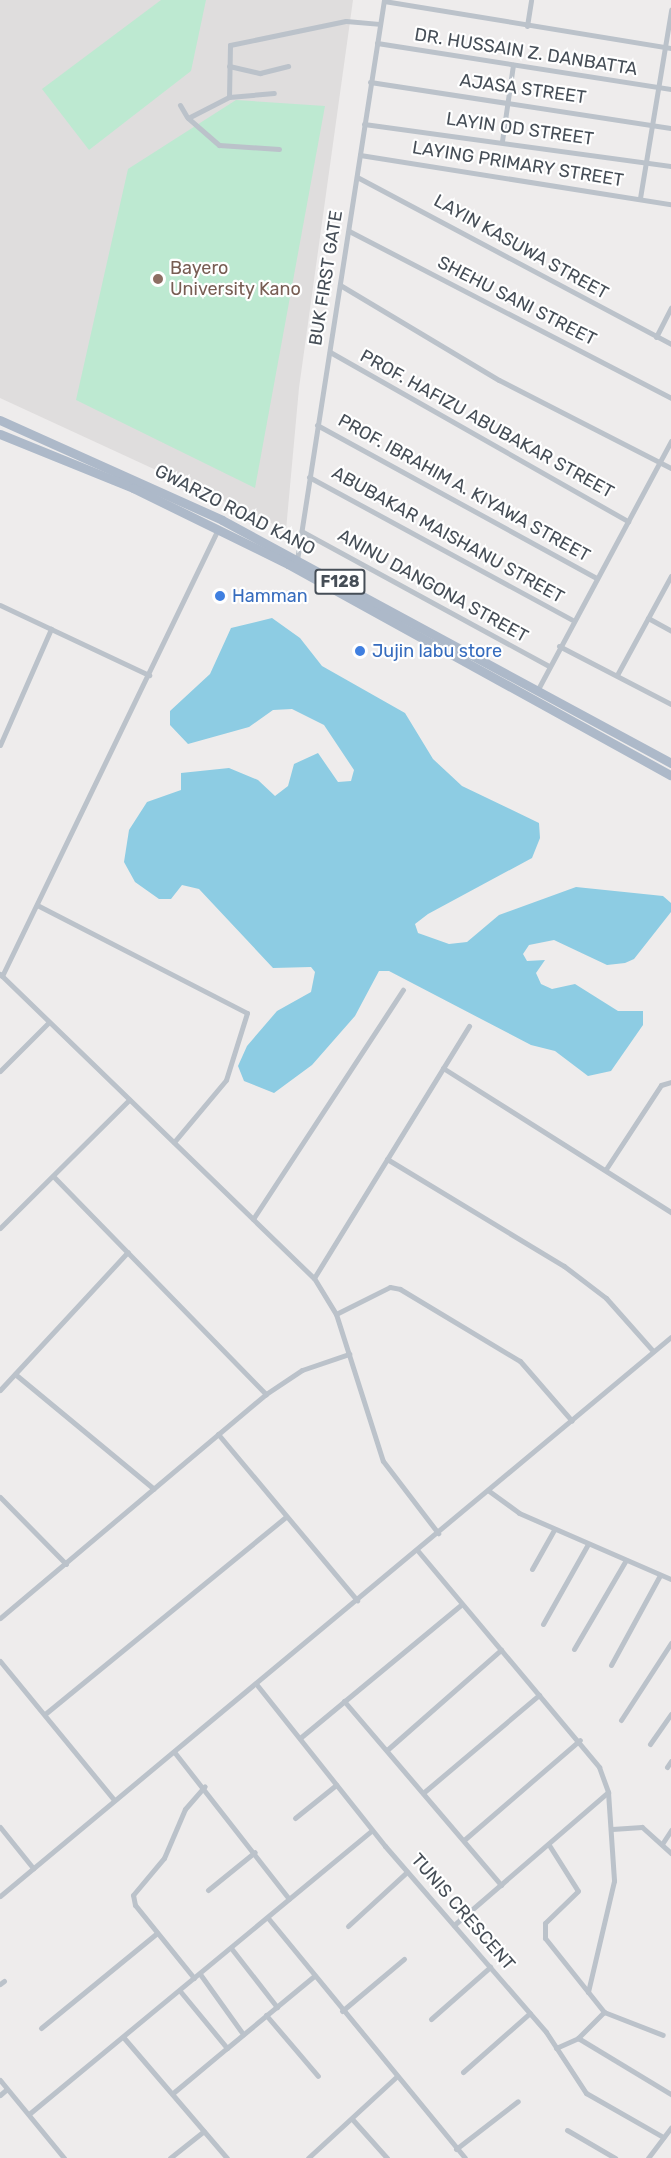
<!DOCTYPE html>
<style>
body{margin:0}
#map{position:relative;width:671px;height:2158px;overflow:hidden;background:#eeecec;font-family:Rubik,sans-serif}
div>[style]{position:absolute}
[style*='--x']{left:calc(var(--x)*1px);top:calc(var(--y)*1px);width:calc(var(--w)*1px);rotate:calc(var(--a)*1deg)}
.education>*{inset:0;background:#dfdddd}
.green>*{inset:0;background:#bde9d1}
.water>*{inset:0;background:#8dcce3}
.street>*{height:5px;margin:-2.5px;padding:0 2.5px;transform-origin:2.5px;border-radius:2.5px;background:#bbc2ca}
.primary>*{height:9px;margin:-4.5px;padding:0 4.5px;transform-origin:4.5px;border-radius:4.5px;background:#adb9c9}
.dots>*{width:16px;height:16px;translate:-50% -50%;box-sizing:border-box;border:3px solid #fff;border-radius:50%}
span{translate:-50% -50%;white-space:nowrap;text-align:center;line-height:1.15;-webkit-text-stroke:4.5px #fff;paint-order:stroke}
.shield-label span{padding:2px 4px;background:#fff;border:2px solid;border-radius:4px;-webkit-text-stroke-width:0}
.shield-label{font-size:16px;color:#464e57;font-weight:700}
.street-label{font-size:18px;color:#464e57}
.education-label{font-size:18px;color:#785e54}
.left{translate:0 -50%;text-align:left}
.shop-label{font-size:18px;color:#366cbe}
</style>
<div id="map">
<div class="education">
<div style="clip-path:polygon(0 0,353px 0,299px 388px,286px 530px,0 398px)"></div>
</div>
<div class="green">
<div style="clip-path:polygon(161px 0,206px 0,191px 71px,89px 150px,42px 89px)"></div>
<div style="clip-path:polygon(236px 100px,325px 106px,255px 488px,76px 400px,128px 169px)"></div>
</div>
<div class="water">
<div style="clip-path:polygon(272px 618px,300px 638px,322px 666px,405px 713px,433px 759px,462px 786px,539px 823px,540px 838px,532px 858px,428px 914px,415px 924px,418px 933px,449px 944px,467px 942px,499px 915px,576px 887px,663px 896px,671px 903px,671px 912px,634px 959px,625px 963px,607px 965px,554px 940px,529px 945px,523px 954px,527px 961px,545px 960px,536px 973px,541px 984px,552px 989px,575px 984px,618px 1011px,643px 1011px,643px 1025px,611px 1071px,588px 1076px,555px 1051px,531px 1045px,389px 971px,379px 971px,355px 1016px,312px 1065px,274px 1093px,244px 1081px,238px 1066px,247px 1046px,277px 1011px,311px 992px,315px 972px,311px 967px,273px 968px,199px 889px,182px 885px,171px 899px,159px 899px,135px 882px,124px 862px,129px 830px,147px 802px,181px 790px,181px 773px,229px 768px,258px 780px,275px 796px,288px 786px,294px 764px,318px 753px,338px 782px,351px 781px,354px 770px,324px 725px,292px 709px,273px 710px,249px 727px,188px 744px,170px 725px,170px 711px,210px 674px,231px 628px)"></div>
</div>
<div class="street">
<div style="--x:384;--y:1;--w:291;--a:9.3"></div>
<div style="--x:527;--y:26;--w:26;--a:-81"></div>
<div style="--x:377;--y:43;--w:298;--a:8.9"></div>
<div style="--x:229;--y:66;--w:32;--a:13"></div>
<div style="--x:260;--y:73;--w:29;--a:-14"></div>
<div style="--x:370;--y:82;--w:304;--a:8.7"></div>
<div style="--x:229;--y:97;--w:45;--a:-5.1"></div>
<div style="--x:180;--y:105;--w:14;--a:60"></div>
<div style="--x:364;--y:124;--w:310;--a:7.8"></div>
<div style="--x:502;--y:141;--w:77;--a:-81.8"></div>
<div style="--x:279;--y:149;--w:60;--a:-176.2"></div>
<div style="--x:219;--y:145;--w:41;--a:-138.9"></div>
<div style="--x:188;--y:118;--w:46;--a:-27.1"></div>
<div style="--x:229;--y:97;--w:52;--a:-88.9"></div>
<div style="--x:230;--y:45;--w:118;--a:-11.7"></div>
<div style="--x:346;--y:21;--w:33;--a:5"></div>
<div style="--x:360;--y:155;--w:315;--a:9"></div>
<div style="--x:357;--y:177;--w:356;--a:28"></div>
<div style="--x:640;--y:198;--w:191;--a:-80.6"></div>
<div style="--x:349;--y:231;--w:363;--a:27.4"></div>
<div style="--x:340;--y:285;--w:185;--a:30.9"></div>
<div style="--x:499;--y:380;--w:193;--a:27.1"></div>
<div style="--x:656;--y:337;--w:33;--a:-63"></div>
<div style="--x:330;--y:352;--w:343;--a:29.6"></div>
<div style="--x:317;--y:425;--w:319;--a:28.7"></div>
<div style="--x:309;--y:477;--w:299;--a:28.5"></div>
<div style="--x:303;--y:532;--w:280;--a:28.6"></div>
<div style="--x:297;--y:560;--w:567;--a:-81.17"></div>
<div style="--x:0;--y:605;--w:165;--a:25.2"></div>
<div style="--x:648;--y:618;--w:26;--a:29"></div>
<div style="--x:559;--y:646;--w:126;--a:27.4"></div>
<div style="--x:617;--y:675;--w:113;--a:-61.4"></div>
<div style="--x:537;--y:691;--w:284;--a:-61.8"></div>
<div style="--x:0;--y:745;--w:127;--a:-66.3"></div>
<div style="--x:37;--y:905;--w:236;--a:27.2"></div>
<div style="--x:247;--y:1013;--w:70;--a:107.4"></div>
<div style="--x:226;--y:1080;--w:81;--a:130"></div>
<div style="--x:0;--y:974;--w:437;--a:44.1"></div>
<div style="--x:314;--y:1278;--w:42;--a:58.6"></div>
<div style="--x:336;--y:1314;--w:154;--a:72.3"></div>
<div style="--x:383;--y:1461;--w:91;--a:52.6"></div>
<div style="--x:2;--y:976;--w:496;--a:-64.2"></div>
<div style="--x:443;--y:1068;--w:270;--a:32.3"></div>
<div style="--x:0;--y:1071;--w:69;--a:-45"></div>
<div style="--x:387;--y:1159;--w:207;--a:31.2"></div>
<div style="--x:564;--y:1266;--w:53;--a:37.3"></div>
<div style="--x:606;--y:1298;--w:71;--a:48.4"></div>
<div style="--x:606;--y:1169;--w:100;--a:-56.8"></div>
<div style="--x:661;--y:1085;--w:10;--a:-17"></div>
<div style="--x:53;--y:1176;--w:305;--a:45.7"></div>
<div style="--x:253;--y:1219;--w:274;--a:-56.8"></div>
<div style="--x:0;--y:1228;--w:182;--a:-44.8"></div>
<div style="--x:314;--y:1278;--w:296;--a:-58.4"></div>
<div style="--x:336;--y:1314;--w:60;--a:-26.6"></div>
<div style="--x:390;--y:1287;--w:10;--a:11"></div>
<div style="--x:400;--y:1289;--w:140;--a:31"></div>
<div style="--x:520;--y:1361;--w:79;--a:49.1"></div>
<div style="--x:15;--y:1374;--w:180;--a:39.6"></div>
<div style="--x:0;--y:1390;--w:188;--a:-47.2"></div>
<div style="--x:218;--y:1434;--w:217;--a:50.1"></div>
<div style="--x:489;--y:1491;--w:37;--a:36"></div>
<div style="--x:519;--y:1513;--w:166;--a:23.5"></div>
<div style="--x:0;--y:1497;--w:94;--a:45.4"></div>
<div style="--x:418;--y:1551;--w:282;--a:50"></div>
<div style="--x:599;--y:1767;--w:27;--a:70"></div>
<div style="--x:608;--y:1792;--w:89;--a:86.1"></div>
<div style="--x:614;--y:1881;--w:114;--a:103.2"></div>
<div style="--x:532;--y:1569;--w:45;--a:-60.6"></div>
<div style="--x:0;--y:1618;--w:348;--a:-40.1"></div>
<div style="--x:266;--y:1394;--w:43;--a:-33.7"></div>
<div style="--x:302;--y:1370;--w:50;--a:-18.8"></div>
<div style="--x:543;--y:1624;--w:92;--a:-60.6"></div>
<div style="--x:574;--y:1649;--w:103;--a:-59.7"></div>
<div style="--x:0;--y:1661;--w:180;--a:50.6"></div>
<div style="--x:611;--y:1665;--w:102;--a:-61.4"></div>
<div style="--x:257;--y:1685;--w:206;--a:51.5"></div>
<div style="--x:385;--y:1846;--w:246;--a:49.1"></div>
<div style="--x:546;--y:2032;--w:73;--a:56.7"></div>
<div style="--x:586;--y:2093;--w:89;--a:29.7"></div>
<div style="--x:344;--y:1701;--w:242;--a:49.5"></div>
<div style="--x:45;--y:1714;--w:311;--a:-39.3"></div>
<div style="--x:621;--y:1720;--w:92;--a:-57"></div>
<div style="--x:300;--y:1738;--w:209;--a:-39.6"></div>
<div style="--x:650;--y:1744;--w:37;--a:-55"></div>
<div style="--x:387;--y:1750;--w:152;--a:-41.3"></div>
<div style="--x:175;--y:1753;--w:185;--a:52"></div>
<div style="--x:667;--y:1767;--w:7;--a:-56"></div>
<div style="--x:423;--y:1793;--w:152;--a:-40.2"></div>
<div style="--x:295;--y:1818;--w:53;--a:-38.8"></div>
<div style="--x:0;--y:1827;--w:53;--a:51.2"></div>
<div style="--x:612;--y:1829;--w:30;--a:-4"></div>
<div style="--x:642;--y:1827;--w:39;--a:42"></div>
<div style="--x:464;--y:1840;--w:153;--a:-40.8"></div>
<div style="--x:662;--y:1844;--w:17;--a:-57"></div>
<div style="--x:549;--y:1845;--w:54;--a:57.8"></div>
<div style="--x:578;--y:1891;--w:46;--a:135.9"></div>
<div style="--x:545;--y:1923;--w:15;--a:90"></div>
<div style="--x:545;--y:1938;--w:95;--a:51.4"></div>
<div style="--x:604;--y:2012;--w:63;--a:21.3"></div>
<div style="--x:208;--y:1890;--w:60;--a:-39"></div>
<div style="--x:0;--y:1896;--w:873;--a:-39.8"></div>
<div style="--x:268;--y:1918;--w:310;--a:50.6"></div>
<div style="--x:454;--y:1925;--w:203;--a:-40.8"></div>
<div style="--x:348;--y:1926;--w:80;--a:-42.5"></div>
<div style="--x:231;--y:1948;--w:75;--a:52.1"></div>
<div style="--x:200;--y:1974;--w:74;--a:54.4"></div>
<div style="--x:194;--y:1978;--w:94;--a:-128.9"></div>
<div style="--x:135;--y:1905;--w:10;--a:-101"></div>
<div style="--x:133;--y:1895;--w:48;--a:-50"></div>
<div style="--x:164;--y:1858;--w:53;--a:-66.8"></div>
<div style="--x:185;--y:1809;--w:30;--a:-49"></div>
<div style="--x:0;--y:1984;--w:5;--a:-37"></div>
<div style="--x:180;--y:1991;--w:74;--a:50.5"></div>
<div style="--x:227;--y:2048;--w:113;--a:-39.6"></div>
<div style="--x:342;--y:2011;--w:81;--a:-40"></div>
<div style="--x:266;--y:2015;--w:80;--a:49.6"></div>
<div style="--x:431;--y:2019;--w:79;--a:-41.4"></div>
<div style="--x:41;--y:2028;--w:150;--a:-39.3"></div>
<div style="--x:124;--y:2038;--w:158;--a:49.4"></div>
<div style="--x:578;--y:2038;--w:109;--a:31.1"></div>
<div style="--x:556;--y:2048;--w:24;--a:-24"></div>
<div style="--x:578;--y:2038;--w:37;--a:-45"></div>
<div style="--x:463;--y:2072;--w:89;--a:-41.4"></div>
<div style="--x:0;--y:2080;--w:101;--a:50.6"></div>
<div style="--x:173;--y:2093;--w:70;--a:-39.8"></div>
<div style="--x:0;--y:2095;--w:9;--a:-41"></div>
<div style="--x:29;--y:2114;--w:445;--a:-39.6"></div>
<div style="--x:353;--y:2120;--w:51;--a:48.2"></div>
<div style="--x:567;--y:2130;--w:56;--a:30.3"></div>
<div style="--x:456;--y:2149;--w:78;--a:-37.7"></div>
<div style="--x:170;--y:2158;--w:43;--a:-38.5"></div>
<div style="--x:308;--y:2158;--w:120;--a:-42.6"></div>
<div style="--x:648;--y:2158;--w:38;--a:-53"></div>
</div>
<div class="primary">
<div style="--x:0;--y:420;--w:243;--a:24.2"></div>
<div style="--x:222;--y:520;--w:511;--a:28.42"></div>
<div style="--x:0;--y:434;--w:144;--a:22.1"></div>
<div style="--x:133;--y:488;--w:173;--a:26.1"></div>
<div style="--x:288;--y:564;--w:437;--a:28.9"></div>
</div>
<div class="dots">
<div style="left:158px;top:279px;background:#8d6e63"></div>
<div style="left:220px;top:596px;background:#3f7fe0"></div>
<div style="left:360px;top:651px;background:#3f7fe0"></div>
</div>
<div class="shield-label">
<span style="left:340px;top:582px">F128</span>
</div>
<div class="street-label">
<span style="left:526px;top:52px;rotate:9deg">DR. HUSSAIN Z. DANBATTA</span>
<span style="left:523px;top:89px;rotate:8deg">AJASA STREET</span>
<span style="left:520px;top:129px;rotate:8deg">LAYIN OD STREET</span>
<span style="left:518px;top:164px;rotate:9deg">LAYING PRIMARY STREET</span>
<span style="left:521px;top:247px;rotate:29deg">LAYIN KASUWA STREET</span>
<span style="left:326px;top:278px;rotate:-81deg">BUK FIRST GATE</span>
<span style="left:517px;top:301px;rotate:27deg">SHEHU SANI STREET</span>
<span style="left:487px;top:424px;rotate:29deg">PROF. HAFIZU ABUBAKAR STREET</span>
<span style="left:464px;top:488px;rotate:29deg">PROF. IBRAHIM A. KIYAWA STREET</span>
<span style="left:235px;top:510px;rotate:27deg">GWARZO ROAD KANO</span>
<span style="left:448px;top:535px;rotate:29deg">ABUBAKAR MAISHANU STREET</span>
<span style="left:433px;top:586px;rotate:29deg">ANINU DANGONA STREET</span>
<span style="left:463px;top:1912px;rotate:49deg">TUNIS CRESCENT</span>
</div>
<div class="education-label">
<span class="left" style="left:170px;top:279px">Bayero<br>University Kano</span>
</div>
<div class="shop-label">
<span class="left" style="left:232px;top:596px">Hamman</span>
<span class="left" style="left:372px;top:651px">Jujin labu store</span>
</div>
</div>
